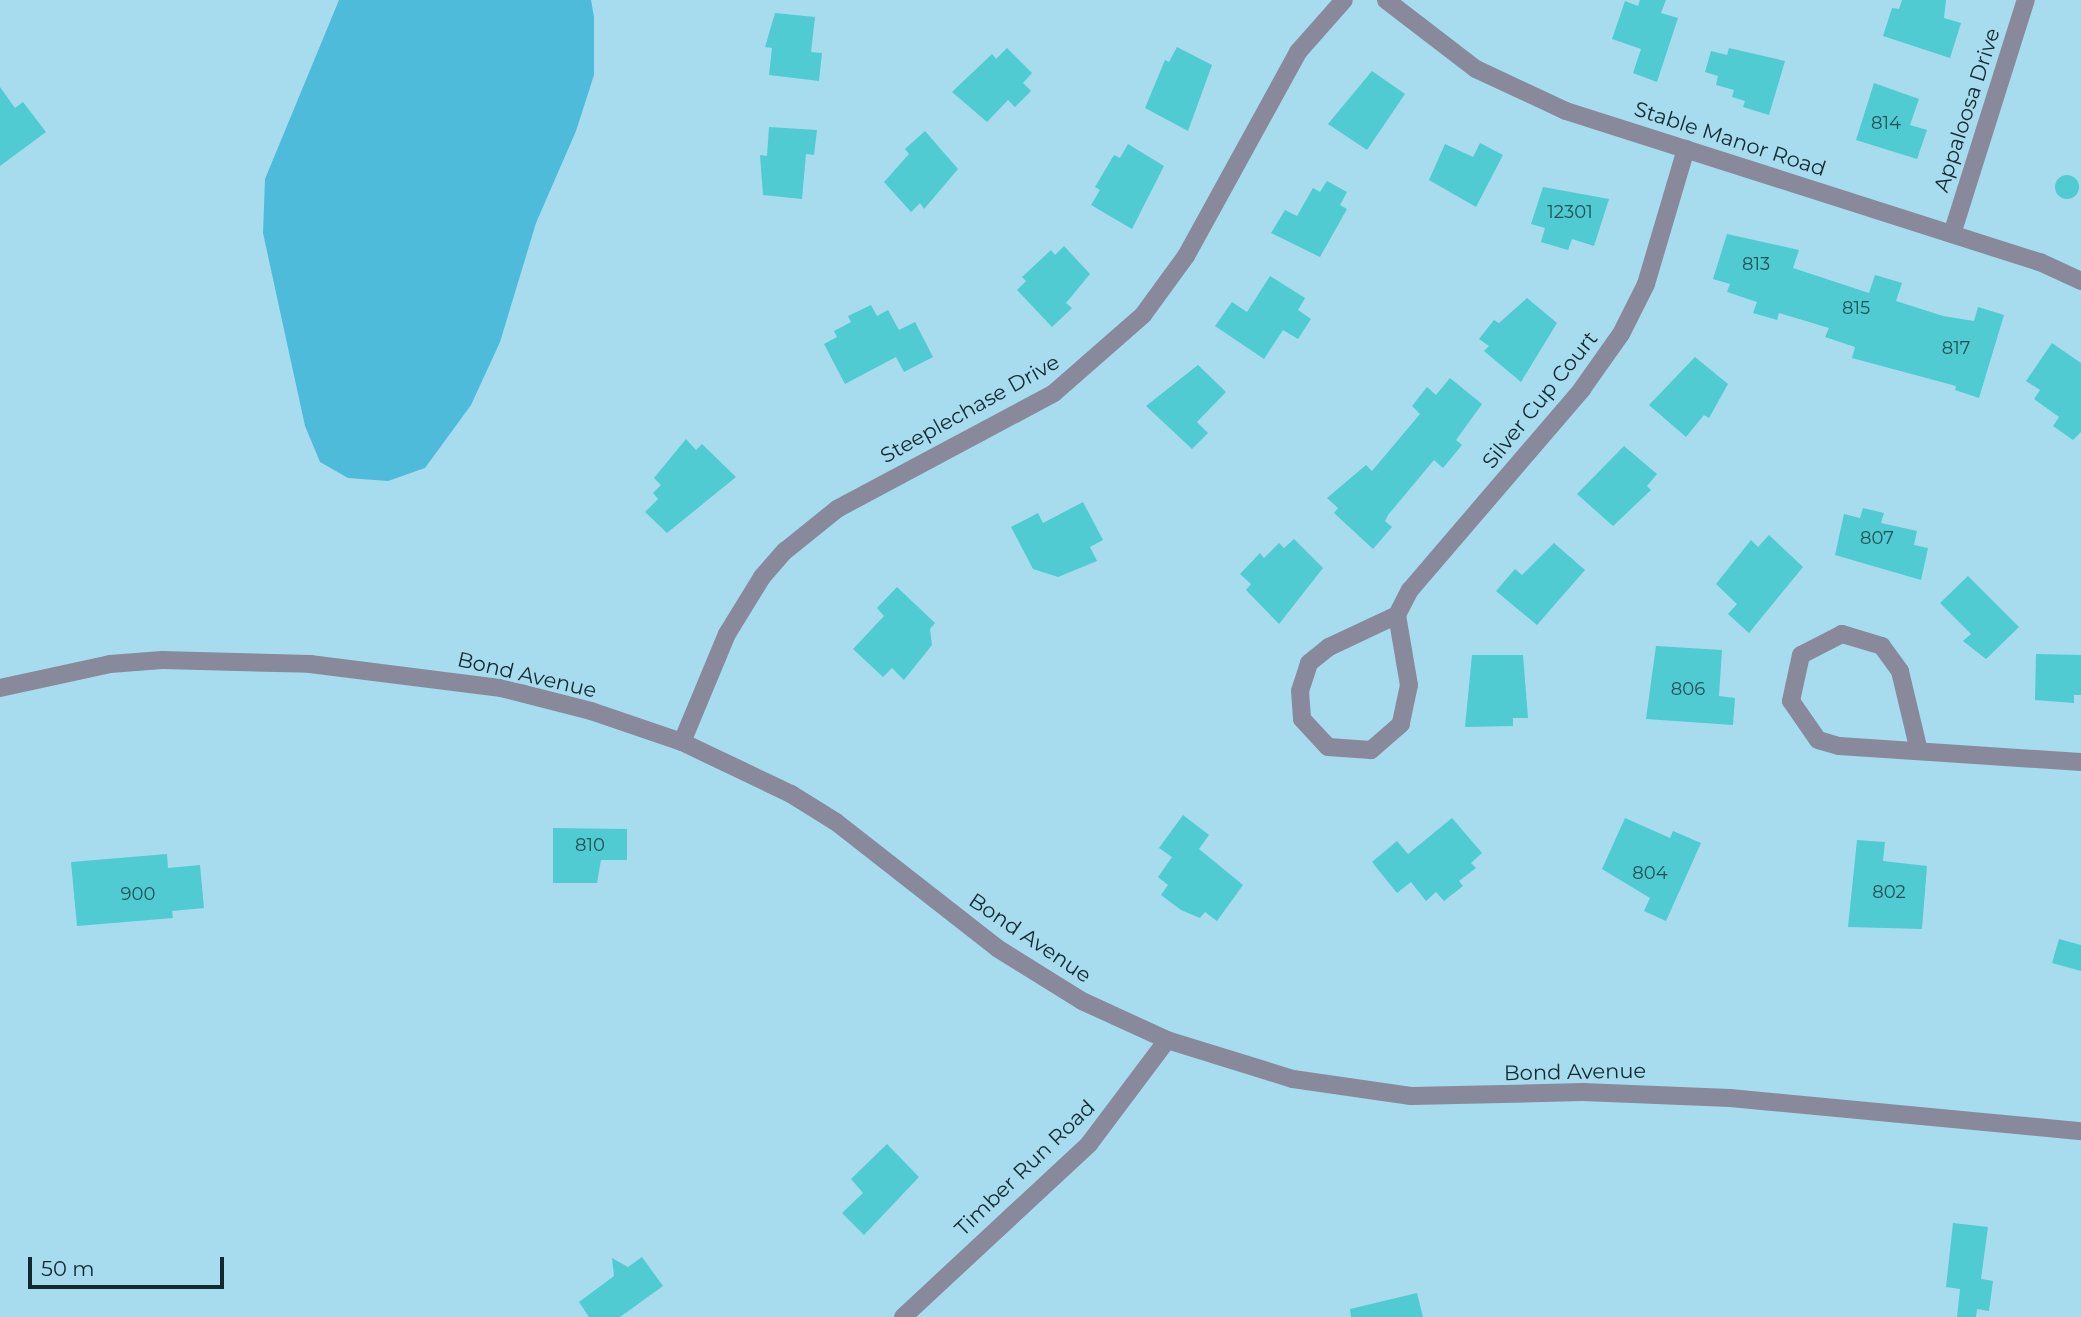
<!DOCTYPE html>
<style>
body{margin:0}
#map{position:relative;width:2081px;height:1317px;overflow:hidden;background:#a6dcee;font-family:Montserrat,sans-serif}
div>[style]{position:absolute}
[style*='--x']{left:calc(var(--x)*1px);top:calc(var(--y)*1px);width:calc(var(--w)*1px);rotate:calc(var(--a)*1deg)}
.water>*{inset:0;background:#4ebbdb}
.building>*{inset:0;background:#50cbd2}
.round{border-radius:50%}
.minor>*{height:18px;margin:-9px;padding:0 9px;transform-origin:9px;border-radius:9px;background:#888a9c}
.tertiary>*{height:18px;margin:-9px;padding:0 9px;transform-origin:9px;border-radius:9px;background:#888a9c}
span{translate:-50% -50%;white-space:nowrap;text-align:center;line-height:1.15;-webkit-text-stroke:6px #a6dcee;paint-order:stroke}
.number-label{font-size:18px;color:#225258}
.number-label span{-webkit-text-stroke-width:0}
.street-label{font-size:21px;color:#132930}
.scale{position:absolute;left:28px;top:1257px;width:196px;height:32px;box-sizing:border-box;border:4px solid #132930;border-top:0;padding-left:9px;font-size:21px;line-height:24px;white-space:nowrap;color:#132930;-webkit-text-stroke:5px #a6dcee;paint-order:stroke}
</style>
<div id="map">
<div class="water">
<div style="clip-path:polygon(339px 0,591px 0,594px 17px,594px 75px,576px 131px,536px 223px,500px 342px,471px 405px,425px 468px,388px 481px,348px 478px,320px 462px,305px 426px,263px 233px,265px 179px)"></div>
</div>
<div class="building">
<div style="clip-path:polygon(1640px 0,1666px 0,1661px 13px,1678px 18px,1657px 82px,1633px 73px,1641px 49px,1612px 39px,1625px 1px,1638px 6px)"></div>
<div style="clip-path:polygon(1902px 0,1946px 0,1944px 18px,1961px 23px,1950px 58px,1883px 36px,1892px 8px,1899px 9px)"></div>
<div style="clip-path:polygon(775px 13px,815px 17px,811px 52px,822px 53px,819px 81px,769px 75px,772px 48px,765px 47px)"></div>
<div style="clip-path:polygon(1177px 47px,1212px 65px,1188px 131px,1145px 108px,1165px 60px,1169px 62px)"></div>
<div style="clip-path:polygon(1007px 48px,1032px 73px,1023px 83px,1031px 91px,1015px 107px,1008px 100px,987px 122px,952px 92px,992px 54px,996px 59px)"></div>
<div style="clip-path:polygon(1729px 48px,1785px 61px,1769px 115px,1743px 107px,1745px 101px,1732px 97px,1734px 90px,1716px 85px,1718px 76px,1705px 72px,1711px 51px,1727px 55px)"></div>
<div style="clip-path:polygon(1372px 71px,1405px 94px,1367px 150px,1328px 124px)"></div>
<div style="clip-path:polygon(1874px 83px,1919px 99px,1910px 125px,1927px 130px,1917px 159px,1856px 140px)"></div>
<div style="clip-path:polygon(0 87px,15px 108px,23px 102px,46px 132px,0 166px)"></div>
<div style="clip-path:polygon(769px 127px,817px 130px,814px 155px,806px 154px,802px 199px,763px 195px,760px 155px,767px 156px)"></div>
<div style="clip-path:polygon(925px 131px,958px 169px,924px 209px,920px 203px,911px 212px,884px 182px,909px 154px,905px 149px)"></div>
<div style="clip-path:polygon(1480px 143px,1503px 155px,1476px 207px,1429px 180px,1445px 144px,1473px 157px)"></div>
<div style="clip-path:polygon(1128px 144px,1164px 166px,1132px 229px,1091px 205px,1100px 190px,1095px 187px,1114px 155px,1120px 158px)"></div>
<div class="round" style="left:2055px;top:175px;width:24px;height:24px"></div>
<div style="clip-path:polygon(1327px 181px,1347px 192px,1340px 205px,1347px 209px,1320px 257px,1271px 233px,1285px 210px,1297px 216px,1313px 188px,1320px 192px)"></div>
<div style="clip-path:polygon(1543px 187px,1609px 199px,1594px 246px,1572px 239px,1568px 250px,1541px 242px,1545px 228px,1531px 224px)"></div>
<div style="clip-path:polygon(1727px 234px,1799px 250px,1793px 268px,1869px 293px,1875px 275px,1902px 283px,1896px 301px,1943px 316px,1974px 321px,1978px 307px,2004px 315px,1979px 398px,1955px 390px,1956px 386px,1852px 358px,1855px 347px,1825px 337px,1829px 328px,1779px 313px,1777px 320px,1753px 313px,1757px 302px,1727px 292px,1730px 284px,1713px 279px)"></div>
<div style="clip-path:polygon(1064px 246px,1090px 274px,1066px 303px,1072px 308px,1052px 327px,1017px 290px,1026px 281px,1022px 277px,1051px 250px,1055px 255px)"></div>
<div style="clip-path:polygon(1270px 276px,1305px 298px,1298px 310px,1311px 319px,1298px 339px,1283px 330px,1264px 359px,1215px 326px,1232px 302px,1247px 312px)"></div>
<div style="clip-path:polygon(1527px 298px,1557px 323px,1521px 382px,1484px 351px,1489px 346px,1479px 339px,1494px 320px,1499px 323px)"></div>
<div style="clip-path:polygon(871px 305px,877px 316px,888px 310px,899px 330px,915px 322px,933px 357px,904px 372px,896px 357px,845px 384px,824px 344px,837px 337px,834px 331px,851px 322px,848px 316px)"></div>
<div style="clip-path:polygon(2052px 343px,2081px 363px,2081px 432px,2073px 440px,2053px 426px,2059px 417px,2034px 399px,2040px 390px,2026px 381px)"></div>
<div style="clip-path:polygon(1695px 357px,1728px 384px,1709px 418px,1704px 415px,1686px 437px,1649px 405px)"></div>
<div style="clip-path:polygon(1198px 365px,1226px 392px,1197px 422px,1208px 433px,1192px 449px,1146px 406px)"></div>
<div style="clip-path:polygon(1450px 378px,1482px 404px,1456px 440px,1462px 445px,1443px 468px,1434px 460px,1388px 515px,1385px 521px,1392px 527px,1373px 549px,1334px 513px,1338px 508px,1327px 498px,1366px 465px,1372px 471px,1420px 414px,1412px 406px,1427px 387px,1436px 395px)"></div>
<div style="clip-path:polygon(686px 439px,696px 450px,702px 444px,736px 477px,667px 533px,645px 512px,658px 499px,653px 493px,661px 485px,654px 478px)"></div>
<div style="clip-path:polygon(1624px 446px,1657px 474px,1647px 486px,1651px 490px,1613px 526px,1577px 494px)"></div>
<div style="clip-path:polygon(1083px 502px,1103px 540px,1090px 547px,1097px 561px,1058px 577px,1033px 569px,1011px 527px,1038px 513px,1043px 523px)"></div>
<div style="clip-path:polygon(1863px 508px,1884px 513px,1881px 523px,1917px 531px,1914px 545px,1928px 548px,1921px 580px,1835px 555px,1844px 514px,1860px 518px)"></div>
<div style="clip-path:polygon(1769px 535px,1803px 567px,1749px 633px,1728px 614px,1737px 604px,1716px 584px,1751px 540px,1758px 547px)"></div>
<div style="clip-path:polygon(1294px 539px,1323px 568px,1279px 624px,1246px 590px,1251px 584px,1240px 574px,1260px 553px,1264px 558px,1279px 543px,1284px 548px)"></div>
<div style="clip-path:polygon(1554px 543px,1585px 570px,1537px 625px,1496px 591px,1515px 569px,1522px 575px)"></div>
<div style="clip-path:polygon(1968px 576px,2019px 627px,1986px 659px,1963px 641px,1971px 634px,1940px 603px)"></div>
<div style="clip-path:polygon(897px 587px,935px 623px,930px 629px,932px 645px,904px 680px,892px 668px,883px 677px,853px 649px,884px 616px,877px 608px)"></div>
<div style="clip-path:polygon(1656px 646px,1722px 650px,1719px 696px,1735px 698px,1733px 725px,1646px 719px)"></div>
<div style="clip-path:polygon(2036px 654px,2081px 655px,2081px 695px,2074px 695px,2074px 703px,2035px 700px)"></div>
<div style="clip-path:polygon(1472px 655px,1523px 655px,1528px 718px,1513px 718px,1513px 726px,1465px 727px)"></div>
<div style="clip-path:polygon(1183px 815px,1209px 835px,1199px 849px,1243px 885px,1217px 921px,1205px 912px,1200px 918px,1181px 910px,1161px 895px,1168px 885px,1158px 877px,1172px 857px,1159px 848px)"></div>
<div style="clip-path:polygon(1452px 818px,1482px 853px,1471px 863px,1476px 868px,1459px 881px,1463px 886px,1444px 901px,1436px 892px,1426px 901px,1411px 882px,1397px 893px,1372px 862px,1397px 841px,1408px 854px)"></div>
<div style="clip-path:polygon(1625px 818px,1670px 838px,1673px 831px,1701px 843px,1666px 921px,1644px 911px,1650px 898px,1602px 869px)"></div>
<div style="clip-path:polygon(553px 828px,627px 829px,627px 860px,601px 860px,597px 883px,553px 883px)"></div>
<div style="clip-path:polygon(1857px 840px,1885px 842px,1883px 861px,1927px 866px,1922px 929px,1848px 927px)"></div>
<div style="clip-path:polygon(167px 854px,168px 868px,200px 865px,204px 908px,172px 911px,173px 918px,77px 926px,71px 862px)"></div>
<div style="clip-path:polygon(2059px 939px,2081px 945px,2081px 971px,2052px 963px)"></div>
<div style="clip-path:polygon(887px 1144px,919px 1177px,864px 1235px,842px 1213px,863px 1193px,851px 1179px)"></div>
<div style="clip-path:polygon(1953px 1223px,1988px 1227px,1981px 1279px,1993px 1281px,1989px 1311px,1977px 1309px,1976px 1317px,1957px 1317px,1960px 1289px,1946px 1287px)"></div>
<div style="clip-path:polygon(642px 1257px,663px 1286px,620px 1317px,589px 1317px,579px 1302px,614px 1276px,612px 1258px,628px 1267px)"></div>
<div style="clip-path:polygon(1417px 1293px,1423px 1317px,1351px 1317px,1350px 1309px)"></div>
</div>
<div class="minor">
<div style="--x:1386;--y:0;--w:113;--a:37.5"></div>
<div style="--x:1476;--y:69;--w:99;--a:25"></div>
<div style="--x:1566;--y:111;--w:497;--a:17.7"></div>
<div style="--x:2040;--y:262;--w:45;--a:24.9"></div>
<div style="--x:1952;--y:234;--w:245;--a:-72.5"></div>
<div style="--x:1397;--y:615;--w:71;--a:80.3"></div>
<div style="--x:1409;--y:685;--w:40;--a:102"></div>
<div style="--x:1401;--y:724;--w:40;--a:139"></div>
<div style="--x:1371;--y:750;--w:43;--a:-176"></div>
<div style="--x:1328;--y:747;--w:38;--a:-133"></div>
<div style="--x:1302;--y:719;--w:28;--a:-94"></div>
<div style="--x:1300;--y:691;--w:29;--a:-72"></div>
<div style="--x:1309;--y:663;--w:26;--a:-39"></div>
<div style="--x:1329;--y:647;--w:75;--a:-25.2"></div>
<div style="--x:1397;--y:615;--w:28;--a:-63"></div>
<div style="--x:1410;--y:590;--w:265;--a:-49.4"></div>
<div style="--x:1582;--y:389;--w:67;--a:-54.7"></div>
<div style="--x:1621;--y:334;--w:56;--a:-63.4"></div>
<div style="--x:1646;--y:284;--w:141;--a:-73.5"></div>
<div style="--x:682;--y:742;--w:117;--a:-67.4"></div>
<div style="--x:727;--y:634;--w:67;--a:-58.4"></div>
<div style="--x:762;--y:577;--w:35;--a:-49"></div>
<div style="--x:785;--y:551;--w:67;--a:-38.9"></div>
<div style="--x:837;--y:509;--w:246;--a:-28.1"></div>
<div style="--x:1054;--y:393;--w:118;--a:-41.2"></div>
<div style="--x:1143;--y:315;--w:73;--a:-53.9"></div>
<div style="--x:1186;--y:256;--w:233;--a:-61.2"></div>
<div style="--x:1298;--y:52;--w:69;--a:-48.5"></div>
<div style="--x:1919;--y:751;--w:82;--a:-103.4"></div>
<div style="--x:1900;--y:671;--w:31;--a:-126"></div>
<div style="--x:1882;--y:646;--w:42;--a:-163.3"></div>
<div style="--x:1842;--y:634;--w:46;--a:152.9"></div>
<div style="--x:1801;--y:655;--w:47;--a:102.3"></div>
<div style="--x:1791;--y:701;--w:47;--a:55.3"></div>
<div style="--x:1818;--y:740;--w:22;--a:16"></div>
<div style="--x:1839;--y:746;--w:243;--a:3.8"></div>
<div style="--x:903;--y:1317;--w:254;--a:-42.9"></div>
<div style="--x:1089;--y:1144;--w:130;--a:-53.1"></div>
</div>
<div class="tertiary">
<div style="--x:0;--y:688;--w:113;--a:-12.3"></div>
<div style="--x:110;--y:664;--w:52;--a:-4.4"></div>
<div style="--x:162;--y:660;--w:148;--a:1.5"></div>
<div style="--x:310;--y:664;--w:193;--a:7.2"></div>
<div style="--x:501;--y:688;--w:93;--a:14.3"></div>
<div style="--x:591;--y:711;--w:96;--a:18.8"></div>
<div style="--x:682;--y:742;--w:121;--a:25.5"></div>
<div style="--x:791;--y:794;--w:53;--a:31.9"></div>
<div style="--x:836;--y:822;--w:204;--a:38"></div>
<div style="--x:997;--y:948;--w:100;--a:31.9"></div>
<div style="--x:1082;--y:1001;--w:94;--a:24.6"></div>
<div style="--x:1167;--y:1040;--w:132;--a:17.2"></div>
<div style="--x:1293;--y:1079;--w:119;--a:8.2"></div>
<div style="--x:1411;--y:1096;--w:172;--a:-1.3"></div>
<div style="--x:1583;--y:1092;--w:147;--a:2.3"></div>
<div style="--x:1730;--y:1098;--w:353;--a:5.4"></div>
</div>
<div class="number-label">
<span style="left:1886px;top:123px">814</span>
<span style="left:1570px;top:212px">12301</span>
<span style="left:1756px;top:264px">813</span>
<span style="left:1856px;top:308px">815</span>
<span style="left:1956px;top:348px">817</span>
<span style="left:1877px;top:538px">807</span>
<span style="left:1688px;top:689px">806</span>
<span style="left:590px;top:845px">810</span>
<span style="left:1650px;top:873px">804</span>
<span style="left:1889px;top:892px">802</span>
<span style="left:138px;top:894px">900</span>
</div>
<div class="street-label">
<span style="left:1967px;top:110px;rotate:-72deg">Appaloosa Drive</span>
<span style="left:1730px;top:139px;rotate:18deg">Stable Manor Road</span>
<span style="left:1540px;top:400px;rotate:-51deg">Silver Cup Court</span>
<span style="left:970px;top:409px;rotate:-29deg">Steeplechase Drive</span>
<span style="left:527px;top:675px;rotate:13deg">Bond Avenue</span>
<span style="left:1030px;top:938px;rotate:34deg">Bond Avenue</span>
<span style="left:1575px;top:1072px;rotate:-1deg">Bond Avenue</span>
<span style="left:1025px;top:1168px;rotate:-44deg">Timber Run Road</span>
</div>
<div class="scale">50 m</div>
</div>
